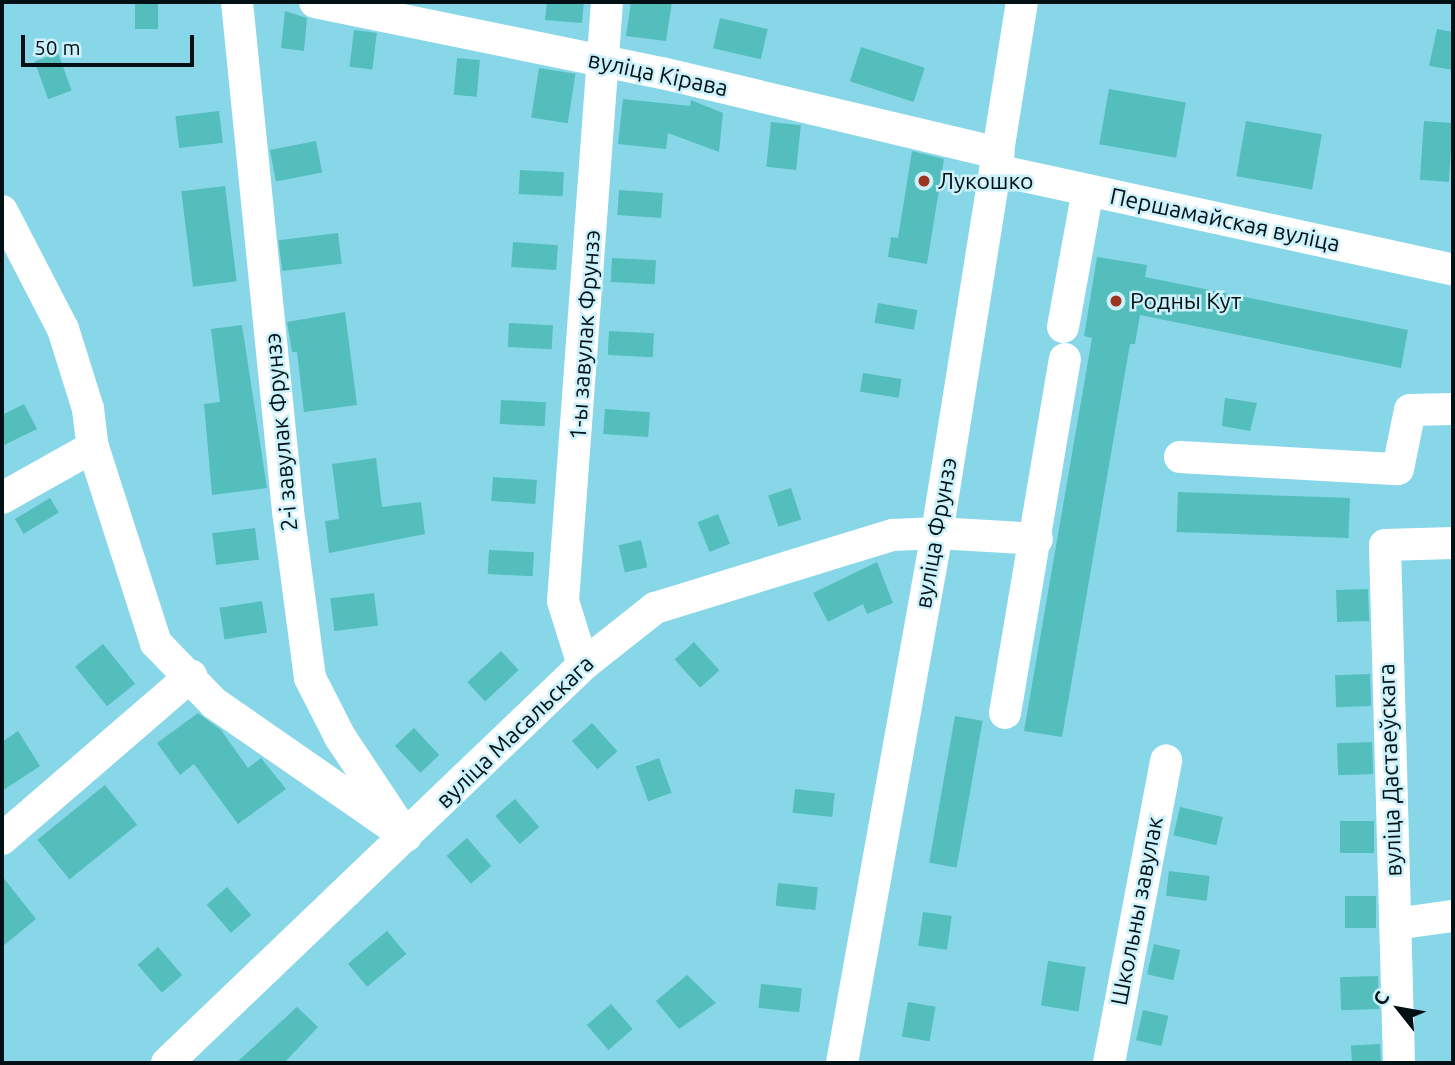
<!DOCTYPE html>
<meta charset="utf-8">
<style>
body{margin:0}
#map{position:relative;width:1455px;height:1065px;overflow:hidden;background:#88d7e9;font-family:Ubuntu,sans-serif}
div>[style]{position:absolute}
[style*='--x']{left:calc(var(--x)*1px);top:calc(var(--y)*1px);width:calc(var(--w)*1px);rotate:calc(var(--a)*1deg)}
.building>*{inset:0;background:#53bebc;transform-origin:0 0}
.minor>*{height:32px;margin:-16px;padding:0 16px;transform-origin:16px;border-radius:16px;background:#fff}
.dots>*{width:19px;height:19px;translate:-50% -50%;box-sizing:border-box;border:4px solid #ccf1fa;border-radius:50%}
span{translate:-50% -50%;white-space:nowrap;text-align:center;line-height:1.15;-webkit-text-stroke:5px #ccf1fa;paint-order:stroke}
.street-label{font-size:23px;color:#001015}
.poi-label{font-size:23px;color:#001015}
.left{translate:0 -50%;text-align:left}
.frame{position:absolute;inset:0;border:4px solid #001015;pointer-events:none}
.north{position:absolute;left:1364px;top:974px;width:70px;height:70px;-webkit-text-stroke:5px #ccf1fa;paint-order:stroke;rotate:301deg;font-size:19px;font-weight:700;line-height:28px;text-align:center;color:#001015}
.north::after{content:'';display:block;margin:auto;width:24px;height:32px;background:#001015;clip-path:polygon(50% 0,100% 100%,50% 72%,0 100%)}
.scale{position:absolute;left:21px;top:35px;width:173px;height:32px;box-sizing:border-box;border:4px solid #001015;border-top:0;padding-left:9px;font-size:21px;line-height:24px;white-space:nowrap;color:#001015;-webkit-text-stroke:5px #ccf1fa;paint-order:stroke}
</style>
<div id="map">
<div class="building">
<div style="left:135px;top:2px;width:23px;height:27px"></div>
<div style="clip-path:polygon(547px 2px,584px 2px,582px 23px,545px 20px)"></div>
<div style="clip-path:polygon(631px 2px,672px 2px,666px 41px,626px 36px)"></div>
<div style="clip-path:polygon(285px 11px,307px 18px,304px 51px,281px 48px)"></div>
<div style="left:720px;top:18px;width:49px;height:31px;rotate:13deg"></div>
<div style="clip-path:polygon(1437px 29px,1453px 32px,1453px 70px,1429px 66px)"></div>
<div style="left:354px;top:30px;width:23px;height:37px;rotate:7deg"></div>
<div style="left:861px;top:47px;width:67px;height:36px;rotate:18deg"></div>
<div style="left:58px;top:53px;width:40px;height:25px;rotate:70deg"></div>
<div style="left:457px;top:58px;width:23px;height:37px;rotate:5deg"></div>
<div style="left:539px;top:68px;width:37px;height:50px;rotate:9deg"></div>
<div style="left:1109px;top:89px;width:78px;height:56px;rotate:10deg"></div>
<div style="clip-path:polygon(623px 99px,690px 106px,691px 100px,723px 113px,719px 152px,668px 133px,666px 149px,618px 144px)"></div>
<div style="left:219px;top:111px;width:32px;height:44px;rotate:83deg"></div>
<div style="left:1246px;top:121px;width:77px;height:56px;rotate:10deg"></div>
<div style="left:1424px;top:121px;width:29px;height:59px;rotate:4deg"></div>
<div style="left:771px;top:122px;width:30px;height:45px;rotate:6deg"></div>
<div style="left:316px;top:141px;width:32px;height:47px;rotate:79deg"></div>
<div style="clip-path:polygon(912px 151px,944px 159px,927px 264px,888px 257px,891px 237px,898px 238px)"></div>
<div style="left:520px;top:170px;width:44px;height:24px;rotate:3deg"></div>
<div style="left:225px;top:186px;width:96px;height:44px;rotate:83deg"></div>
<div style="left:619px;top:190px;width:44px;height:25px;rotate:4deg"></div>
<div style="left:338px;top:233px;width:31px;height:60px;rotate:83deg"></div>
<div style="left:513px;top:242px;width:45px;height:25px;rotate:4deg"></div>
<div style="clip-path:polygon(1097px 257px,1147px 265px,1145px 277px,1408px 330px,1401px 368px,1140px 315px,1135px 344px,1130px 344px,1062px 737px,1024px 731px,1092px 338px,1084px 336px)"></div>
<div style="left:612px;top:258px;width:44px;height:24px;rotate:3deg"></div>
<div style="left:878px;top:303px;width:40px;height:20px;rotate:10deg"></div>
<div style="clip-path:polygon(345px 312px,357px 405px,304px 412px,297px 352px,292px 352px,287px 322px)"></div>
<div style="left:509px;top:323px;width:44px;height:24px;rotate:3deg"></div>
<div style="clip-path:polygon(242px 325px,267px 488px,212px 495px,204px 404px,220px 402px,211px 329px)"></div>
<div style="left:609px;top:331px;width:45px;height:24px;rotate:3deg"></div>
<div style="left:863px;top:373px;width:39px;height:19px;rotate:9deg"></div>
<div style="clip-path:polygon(1225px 398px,1257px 403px,1250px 431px,1222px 426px)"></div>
<div style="left:501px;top:400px;width:45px;height:24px;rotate:3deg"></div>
<div style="clip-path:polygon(24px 404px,37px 429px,2px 446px,2px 415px)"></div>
<div style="left:605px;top:409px;width:45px;height:25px;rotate:4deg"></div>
<div style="clip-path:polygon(376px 458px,382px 507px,421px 502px,425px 534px,329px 553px,325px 521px,339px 519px,332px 464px)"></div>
<div style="left:493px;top:477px;width:44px;height:24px;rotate:4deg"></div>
<div style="left:791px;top:488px;width:33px;height:24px;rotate:72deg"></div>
<div style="left:1178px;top:492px;width:172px;height:40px;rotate:2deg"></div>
<div style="left:50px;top:498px;width:17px;height:41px;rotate:59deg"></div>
<div style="left:718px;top:514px;width:32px;height:22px;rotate:68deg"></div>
<div style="left:255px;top:528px;width:32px;height:43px;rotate:83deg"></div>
<div style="left:641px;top:540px;width:28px;height:23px;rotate:77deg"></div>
<div style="left:489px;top:550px;width:45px;height:24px;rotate:3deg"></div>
<div style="clip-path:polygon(877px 562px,893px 603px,867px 614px,863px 604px,828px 622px,813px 593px)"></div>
<div style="left:1368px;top:589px;width:32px;height:32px;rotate:88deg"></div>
<div style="left:374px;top:593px;width:33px;height:44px;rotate:83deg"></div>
<div style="left:262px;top:601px;width:32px;height:43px;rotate:81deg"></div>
<div style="left:694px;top:642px;width:38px;height:26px;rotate:48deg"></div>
<div style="left:103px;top:644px;width:51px;height:36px;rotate:51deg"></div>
<div style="left:501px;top:651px;width:26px;height:46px;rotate:47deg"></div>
<div style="left:1370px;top:674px;width:32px;height:35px;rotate:88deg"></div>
<div style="clip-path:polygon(198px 713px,221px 730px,248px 768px,261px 758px,286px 789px,238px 824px,194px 764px,180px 775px,157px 743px)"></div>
<div style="left:955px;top:716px;width:28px;height:149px;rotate:10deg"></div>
<div style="left:592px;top:723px;width:38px;height:27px;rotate:48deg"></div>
<div style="left:414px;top:728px;width:37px;height:26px;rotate:47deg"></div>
<div style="clip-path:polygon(18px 731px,40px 766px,2px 791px,2px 742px)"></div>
<div style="left:1372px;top:742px;width:32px;height:35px;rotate:88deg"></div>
<div style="left:659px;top:758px;width:37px;height:25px;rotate:70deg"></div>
<div style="left:105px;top:785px;width:51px;height:87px;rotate:51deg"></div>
<div style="left:795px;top:789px;width:40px;height:24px;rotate:6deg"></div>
<div style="left:515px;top:799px;width:37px;height:26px;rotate:49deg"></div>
<div style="left:1180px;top:807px;width:44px;height:29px;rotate:13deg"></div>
<div style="left:1340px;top:821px;width:34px;height:32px"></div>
<div style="left:467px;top:838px;width:37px;height:27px;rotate:49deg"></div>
<div style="left:1169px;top:871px;width:41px;height:25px;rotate:7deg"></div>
<div style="clip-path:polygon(2px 876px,36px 919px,2px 947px)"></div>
<div style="left:778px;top:883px;width:40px;height:23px;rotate:6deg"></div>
<div style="left:227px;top:887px;width:37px;height:27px;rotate:49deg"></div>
<div style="left:1345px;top:896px;width:31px;height:32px"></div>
<div style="left:923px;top:912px;width:29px;height:34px;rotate:8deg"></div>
<div style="left:387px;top:931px;width:30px;height:51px;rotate:50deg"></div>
<div style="left:1154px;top:944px;width:27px;height:31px;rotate:13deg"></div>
<div style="left:158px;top:947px;width:37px;height:27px;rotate:49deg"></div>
<div style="left:1048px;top:961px;width:38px;height:45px;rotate:9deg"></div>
<div style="clip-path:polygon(687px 975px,716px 1003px,679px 1029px,656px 1001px)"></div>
<div style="left:1378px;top:976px;width:33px;height:38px;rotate:88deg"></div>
<div style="left:761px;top:984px;width:41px;height:24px;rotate:6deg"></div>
<div style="left:908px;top:1002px;width:28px;height:35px;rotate:10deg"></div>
<div style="left:611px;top:1004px;width:33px;height:32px;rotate:49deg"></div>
<div style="clip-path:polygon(297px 1007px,318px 1027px,284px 1063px,236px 1063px)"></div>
<div style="left:1143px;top:1010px;width:26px;height:31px;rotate:13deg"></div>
<div style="left:1380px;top:1044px;width:19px;height:29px;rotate:87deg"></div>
</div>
<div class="minor">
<div style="--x:237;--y:2;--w:512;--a:84.28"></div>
<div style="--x:288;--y:511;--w:168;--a:82.5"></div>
<div style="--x:310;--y:678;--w:66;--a:63"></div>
<div style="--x:340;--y:737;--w:119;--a:56.3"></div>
<div style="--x:315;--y:2;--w:354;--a:11.6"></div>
<div style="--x:662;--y:73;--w:346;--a:13.4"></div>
<div style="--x:996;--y:170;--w:468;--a:12.3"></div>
<div style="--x:2;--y:211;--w:133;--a:62.7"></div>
<div style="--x:63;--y:329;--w:84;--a:72.6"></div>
<div style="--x:88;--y:409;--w:38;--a:83"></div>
<div style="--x:93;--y:447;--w:206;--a:72.2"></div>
<div style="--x:156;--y:643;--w:83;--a:46"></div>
<div style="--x:214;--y:703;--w:221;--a:34.7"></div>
<div style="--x:1063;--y:327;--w:139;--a:-79.7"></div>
<div style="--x:1180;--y:457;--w:218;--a:3.2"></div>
<div style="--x:1398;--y:469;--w:60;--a:-78.5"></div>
<div style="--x:1410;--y:410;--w:43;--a:-1.3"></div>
<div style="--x:2;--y:498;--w:104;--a:-29.3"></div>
<div style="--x:583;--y:665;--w:67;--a:-107.4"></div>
<div style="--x:563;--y:601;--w:601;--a:-85.8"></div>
<div style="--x:1005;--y:713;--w:359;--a:-80.4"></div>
<div style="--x:2;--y:839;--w:250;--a:-40.8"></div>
<div style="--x:1395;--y:924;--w:59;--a:-7.9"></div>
<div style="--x:167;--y:1063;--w:576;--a:-43.73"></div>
<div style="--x:583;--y:665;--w:92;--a:-38.4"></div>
<div style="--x:655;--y:608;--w:249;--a:-17.1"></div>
<div style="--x:893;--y:535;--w:44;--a:-2.6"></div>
<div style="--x:937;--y:533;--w:100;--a:3.4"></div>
<div style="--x:842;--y:1063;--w:538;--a:-79.84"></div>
<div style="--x:937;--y:533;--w:538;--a:-80.91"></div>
<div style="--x:1109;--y:1063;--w:308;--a:-79.3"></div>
<div style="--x:1399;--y:1063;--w:518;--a:-91.55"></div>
<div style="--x:1385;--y:545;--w:68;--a:-1.7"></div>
</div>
<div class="dots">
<div style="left:924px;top:181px;background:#9d341f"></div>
<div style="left:1116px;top:301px;background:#9d341f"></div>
</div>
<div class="street-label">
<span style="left:658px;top:74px;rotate:12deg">вуліца Кірава</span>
<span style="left:1225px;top:220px;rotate:12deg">Першамайская вуліца</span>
<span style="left:585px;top:335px;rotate:-86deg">1-ы завулак Фрунзэ</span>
<span style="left:281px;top:432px;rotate:-95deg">2-і завулак Фрунзэ</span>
<span style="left:936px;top:533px;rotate:-80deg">вуліца Фрунзэ</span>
<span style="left:515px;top:732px;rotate:-44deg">вуліца Масальскага</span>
<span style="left:1390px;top:770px;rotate:-92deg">вуліца Дастаеўскага</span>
<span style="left:1137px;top:911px;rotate:-79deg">Школьны завулак</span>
</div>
<div class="poi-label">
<span class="left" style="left:938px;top:181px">Лукошко</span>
<span class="left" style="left:1130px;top:301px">Родны Кут</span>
</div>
<div class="frame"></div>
<div class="north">С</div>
<div class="scale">50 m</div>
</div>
